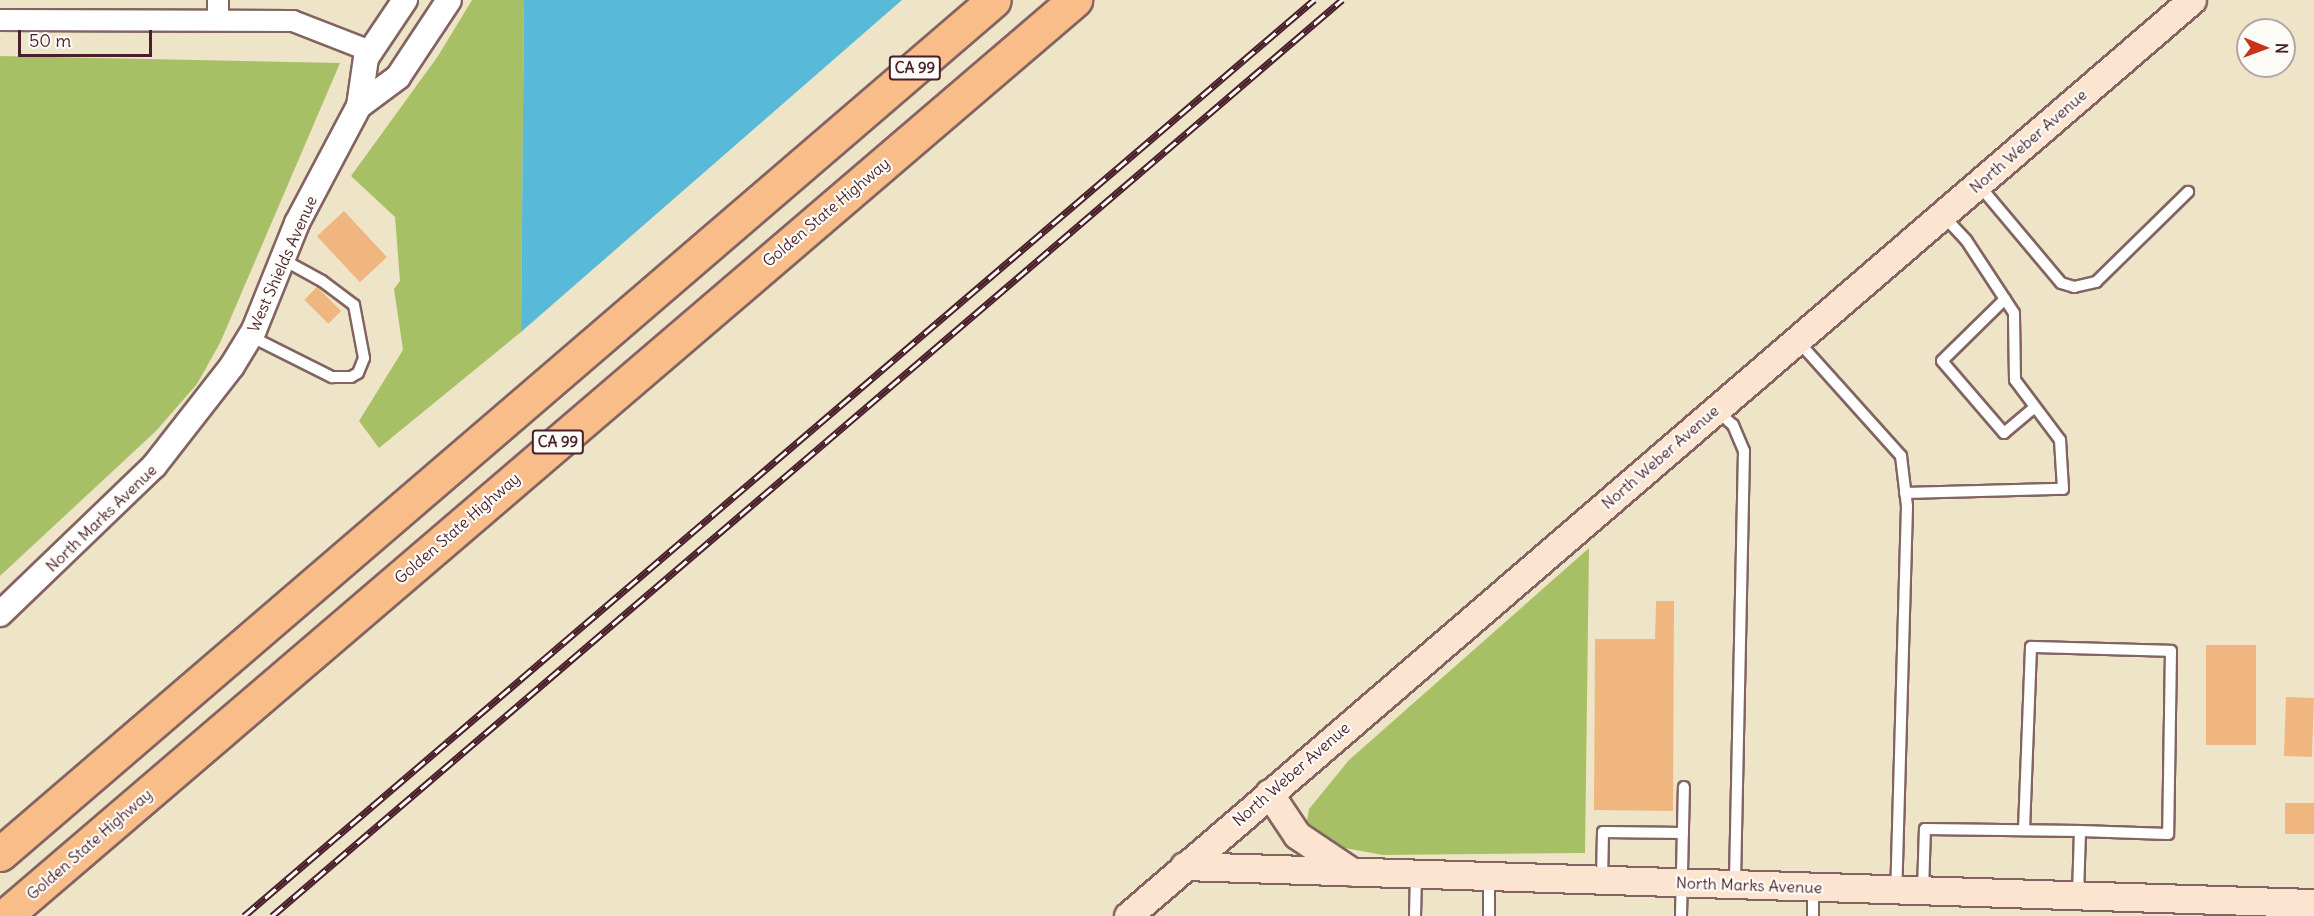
<!DOCTYPE html>
<style>
body{margin:0}
#map{position:relative;width:2314px;height:916px;overflow:hidden;background:#eee5c8;font-family:Delius,sans-serif}
div>[style]{position:absolute}
[style*='--x']{left:calc(var(--x)*1px);top:calc(var(--y)*1px);width:calc(var(--w)*1px);rotate:calc(var(--a)*1deg)}
.green>*{inset:0;background:#a8c065}
.water>*{inset:0;background:#59b9d8}
.building>*{inset:0;background:#f0b680;transform-origin:0 0}
.roads{filter:drop-shadow(2px 0 #836462) drop-shadow(-2px 0 #836462) drop-shadow(0 2px #836462) drop-shadow(0 -2px #836462)}
.service>*{height:10px;margin:-5px;padding:0 5px;transform-origin:5px;border-radius:5px;background:#fff}
.minor>*{height:20px;margin:-10px;padding:0 10px;transform-origin:10px;border-radius:10px;background:#fff}
.tertiary>*{height:24px;margin:-12px;padding:0 12px;transform-origin:12px;border-radius:12px;background:#fff}
.secondary>*{height:27px;margin:-13.5px;padding:0 13.5px;transform-origin:13.5px;border-radius:13.5px;background:#fce5d0}
.motorway>*{height:33px;margin:-16.5px;padding:0 16.5px;transform-origin:16.5px;border-radius:16.5px;background:#f8bd89}
.rail>*{height:7px;margin-top:-3.5px;transform-origin:0;background:repeating-linear-gradient(90deg,#fdfcf7 0 14px,#4a1f2b 0 28px);box-sizing:border-box;border-block:2px solid #4a1f2b}
span{translate:-50% -50%;white-space:nowrap;text-align:center;line-height:1.15;-webkit-text-stroke:4.5px #fdfcf7;paint-order:stroke}
.shield-label span{padding:2px 4px;background:#fdfcf7;border:2px solid;border-radius:4px;-webkit-text-stroke-width:0}
.shield-label{font-size:15px;color:#4a1f2b;font-weight:700}
.street-label{font-size:16px;color:#4a1f2b}
.north{position:absolute;left:2236px;top:18px;width:60px;height:60px;box-sizing:border-box;background:#fdfcf7;border:2px solid #b5a4a5;border-radius:50%;rotate:91deg;font-size:16px;font-weight:700;line-height:24px;text-align:center;color:#4a1f2b}
.north::after{content:'';display:block;margin:auto;width:21px;height:27px;background:#c8321e;clip-path:polygon(50% 0,100% 100%,50% 72%,0 100%)}
.scale{position:absolute;left:18px;top:30px;width:134px;height:27px;box-sizing:border-box;border:3px solid #4a1f2b;border-top:0;padding-left:8px;font-size:18px;line-height:21px;white-space:nowrap;color:#4a1f2b;-webkit-text-stroke:4px #fdfcf7;paint-order:stroke}
</style>
<div id="map">
<div class="green">
<div style="clip-path:polygon(472px 0,524px 0,521px 332px,379px 448px,359px 421px,403px 350px,394px 289px,400px 281px,395px 217px,351px 176px,438px 56px)"></div>
<div style="clip-path:polygon(0 56px,340px 63px,220px 343px,197px 384px,156px 431px,0 576px)"></div>
<div style="clip-path:polygon(1589px 548px,1585px 853px,1383px 855px,1328px 845px,1306px 827px,1309px 809px,1349px 760px)"></div>
</div>
<div class="water">
<div style="clip-path:polygon(524px 0,902px 0,521px 332px)"></div>
</div>
<div class="building">
<div style="left:344px;top:211px;width:63px;height:37px;rotate:47deg"></div>
<div style="left:317px;top:287px;width:34px;height:18px;rotate:45deg"></div>
<div style="clip-path:polygon(1656px 601px,1674px 601px,1673px 811px,1594px 810px,1595px 639px,1655px 639px)"></div>
<div style="left:2206px;top:645px;width:50px;height:100px"></div>
<div style="left:2286px;top:697px;width:28px;height:59px;rotate:2deg"></div>
<div style="left:2285px;top:803px;width:29px;height:31px"></div>
</div>
<div class="roads">
<div class="service">
<div style="--x:1978;--y:184;--w:129;--a:50"></div>
<div style="--x:2061;--y:283;--w:14;--a:17"></div>
<div style="--x:2074;--y:287;--w:23;--a:-13"></div>
<div style="--x:2096;--y:282;--w:129;--a:-44.4"></div>
<div style="--x:2005;--y:299;--w:88;--a:135.5"></div>
<div style="--x:1942;--y:361;--w:95;--a:49.3"></div>
<div style="--x:2004;--y:433;--w:40;--a:-40"></div>
<div style="--x:250;--y:336;--w:92;--a:26.6"></div>
<div style="--x:332;--y:377;--w:19;--a:0"></div>
<div style="--x:351;--y:377;--w:8;--a:-30"></div>
<div style="--x:358;--y:373;--w:16;--a:-68"></div>
<div style="--x:364;--y:358;--w:54;--a:-100.7"></div>
<div style="--x:354;--y:305;--w:40;--a:-143"></div>
<div style="--x:322;--y:281;--w:46;--a:-151.2"></div>
<div style="--x:1797;--y:340;--w:156;--a:48.1"></div>
<div style="--x:1901;--y:456;--w:50;--a:83.2"></div>
<div style="--x:1907;--y:506;--w:384;--a:91.6"></div>
<div style="--x:1715;--y:409;--w:24;--a:42"></div>
<div style="--x:1733;--y:425;--w:28;--a:67"></div>
<div style="--x:1744;--y:451;--w:433;--a:91.2"></div>
<div style="--x:1905;--y:493;--w:158;--a:-1.5"></div>
<div style="--x:2063;--y:489;--w:49;--a:-93.5"></div>
<div style="--x:2060;--y:440;--w:75;--a:-126.9"></div>
<div style="--x:2015;--y:380;--w:67;--a:-90.9"></div>
<div style="--x:2014;--y:313;--w:87;--a:-123.3"></div>
<div style="--x:1966;--y:240;--w:34;--a:-133"></div>
<div style="--x:2024;--y:830;--w:183;--a:-87.8"></div>
<div style="--x:2031;--y:647;--w:140;--a:1.6"></div>
<div style="--x:2171;--y:651;--w:183;--a:90.9"></div>
<div style="--x:2168;--y:834;--w:88;--a:-178"></div>
<div style="--x:1602;--y:880;--w:48;--a:-88.8"></div>
<div style="--x:1603;--y:832;--w:80;--a:0.7"></div>
<div style="--x:1923;--y:891;--w:62;--a:-88.2"></div>
<div style="--x:1925;--y:829;--w:155;--a:0.7"></div>
<div style="--x:2080;--y:831;--w:64;--a:91.8"></div>
<div style="--x:1415;--y:916;--w:42;--a:-88.6"></div>
<div style="--x:1489;--y:916;--w:39;--a:-90"></div>
<div style="--x:1681;--y:916;--w:129;--a:-88.7"></div>
<div style="--x:1813;--y:916;--w:29;--a:-90"></div>
</div>
<div class="minor">
<div style="--x:0;--y:20;--w:293;--a:0.2"></div>
<div style="--x:293;--y:21;--w:83;--a:21.3"></div>
<div style="--x:218;--y:20;--w:20;--a:-90"></div>
</div>
<div class="tertiary">
<div style="--x:359;--y:106;--w:49;--a:-36.6"></div>
<div style="--x:398;--y:77;--w:92;--a:-56.5"></div>
<div style="--x:0;--y:614;--w:214;--a:-43.9"></div>
<div style="--x:154;--y:466;--w:127;--a:-52"></div>
<div style="--x:232;--y:366;--w:42;--a:-58.6"></div>
<div style="--x:254;--y:330;--w:115;--a:-68.1"></div>
<div style="--x:297;--y:223;--w:132;--a:-62.1"></div>
<div style="--x:359;--y:106;--w:49;--a:-81.7"></div>
<div style="--x:366;--y:58;--w:70;--a:-56.1"></div>
</div>
<div class="secondary">
<div style="--x:1269;--y:793;--w:50;--a:56.3"></div>
<div style="--x:1297;--y:835;--w:66;--a:33.9"></div>
<div style="--x:1184;--y:866;--w:1131;--a:1.88"></div>
<div style="--x:1128;--y:916;--w:1404;--a:-40.73"></div>
</div>
<div class="motorway">
<div style="--x:0;--y:854;--w:1310;--a:-40.67"></div>
<div style="--x:5;--y:916;--w:1409;--a:-40.57"></div>
</div>
</div>
<div class="rail">
<div style="--x:244;--y:916;--w:1409;--a:-40.57"></div>
<div style="--x:272;--y:916;--w:1409;--a:-40.57"></div>
</div>
<div class="shield-label">
<span style="left:915px;top:68px">CA 99</span>
<span style="left:558px;top:442px">CA 99</span>
</div>
<div class="street-label">
<span style="left:2028px;top:141px;rotate:-41deg">North Weber Avenue</span>
<span style="left:826px;top:212px;rotate:-40deg">Golden State Highway</span>
<span style="left:282px;top:264px;rotate:-66deg">West Shields Avenue</span>
<span style="left:1660px;top:457px;rotate:-41deg">North Weber Avenue</span>
<span style="left:101px;top:518px;rotate:-44deg">North Marks Avenue</span>
<span style="left:457px;top:528px;rotate:-41deg">Golden State Highway</span>
<span style="left:1291px;top:774px;rotate:-41deg">North Weber Avenue</span>
<span style="left:89px;top:844px;rotate:-41deg">Golden State Highway</span>
<span style="left:1749px;top:885px;rotate:2deg">North Marks Avenue</span>
</div>
<div class="north">N</div>
<div class="scale">50 m</div>
</div>
